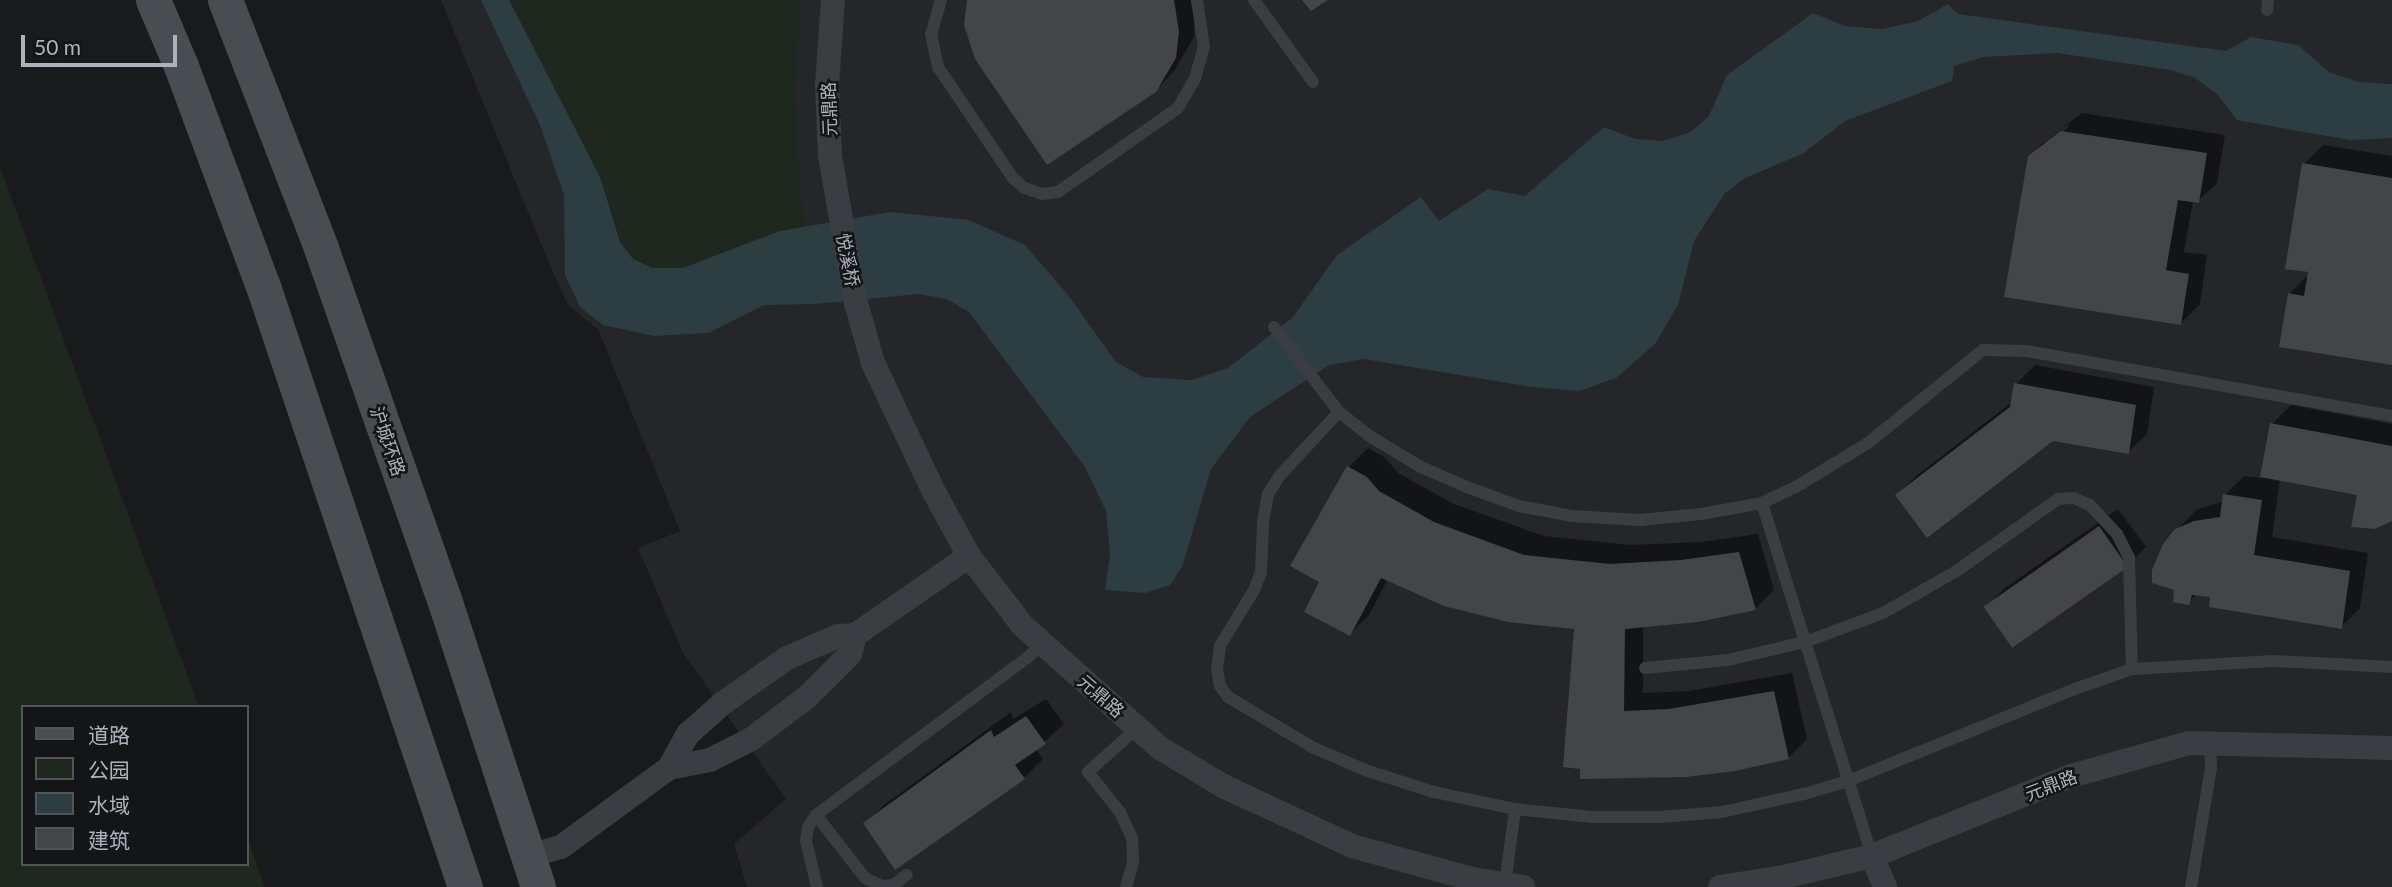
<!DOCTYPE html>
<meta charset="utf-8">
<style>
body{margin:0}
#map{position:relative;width:2392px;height:887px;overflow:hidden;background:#191a1c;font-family:Lato,"Noto Sans SC",sans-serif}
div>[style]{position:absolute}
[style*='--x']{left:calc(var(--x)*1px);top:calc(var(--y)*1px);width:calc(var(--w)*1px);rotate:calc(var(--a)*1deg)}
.built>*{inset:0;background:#252629}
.green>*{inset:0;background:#1f281f}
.water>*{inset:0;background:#2d3e42}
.shadow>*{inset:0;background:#0007}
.building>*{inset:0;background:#434549;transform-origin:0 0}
.lane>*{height:12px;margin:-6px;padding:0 6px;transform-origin:6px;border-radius:6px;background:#3a3d42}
.street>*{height:24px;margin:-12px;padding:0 12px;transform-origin:12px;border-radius:12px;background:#3a3d42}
.secondary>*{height:35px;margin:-17.5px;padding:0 17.5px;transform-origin:17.5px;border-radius:17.5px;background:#484d52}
span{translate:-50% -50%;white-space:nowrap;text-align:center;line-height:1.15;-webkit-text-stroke:5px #141517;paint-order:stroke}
.street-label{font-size:18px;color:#abb4bd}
.legend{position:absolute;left:21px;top:705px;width:228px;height:161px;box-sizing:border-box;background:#141517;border:2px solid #505559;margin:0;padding:9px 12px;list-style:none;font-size:21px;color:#abb4bd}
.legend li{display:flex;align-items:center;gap:14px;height:35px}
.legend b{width:35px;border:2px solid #505559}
.scale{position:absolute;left:21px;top:35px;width:156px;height:32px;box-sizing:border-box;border:4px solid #abb4bd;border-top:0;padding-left:9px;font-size:21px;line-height:24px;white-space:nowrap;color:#abb4bd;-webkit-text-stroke:5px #141517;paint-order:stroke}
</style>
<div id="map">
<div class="built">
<div style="clip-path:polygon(441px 0,2392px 0,2392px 887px,747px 887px,734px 844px,786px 799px,682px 651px,638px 548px,680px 531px,598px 329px,568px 305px,551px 268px)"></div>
</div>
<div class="green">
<div style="clip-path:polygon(509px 0,800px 0,795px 90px,797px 156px,805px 226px,780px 231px,683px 268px,652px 268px,633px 259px,620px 242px,600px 177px)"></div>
<div style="clip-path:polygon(0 167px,199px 707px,23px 707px,23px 864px,247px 864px,247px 836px,265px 887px,0 887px)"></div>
</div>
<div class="water">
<div style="clip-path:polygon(481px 0,509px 0,600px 177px,620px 242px,633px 259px,652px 268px,683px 268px,780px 231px,890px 212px,969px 220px,1025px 245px,1068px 295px,1116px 362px,1143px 377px,1192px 380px,1228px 368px,1293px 317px,1337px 255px,1421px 197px,1439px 221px,1488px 189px,1525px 196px,1604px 127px,1635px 139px,1663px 141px,1691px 132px,1709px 116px,1727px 75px,1813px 13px,1845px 26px,1883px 29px,1918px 21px,1948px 4px,1958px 14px,2226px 51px,2251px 37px,2298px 45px,2329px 72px,2359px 82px,2392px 84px,2392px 138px,2350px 140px,2237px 120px,2217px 94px,2195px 78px,2171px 70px,2057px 53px,1983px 57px,1954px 66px,1952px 81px,1845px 121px,1804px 153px,1745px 178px,1725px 193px,1694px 241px,1678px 305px,1655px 344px,1616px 378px,1579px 391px,1532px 387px,1364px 359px,1329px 365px,1250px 417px,1211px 469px,1182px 567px,1170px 585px,1145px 593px,1105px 590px,1110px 554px,1106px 511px,1085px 467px,969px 312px,947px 299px,918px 294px,815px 304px,764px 305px,708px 333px,654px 336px,603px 325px,580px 307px,565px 275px,564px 195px,540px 125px)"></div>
</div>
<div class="shadow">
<div style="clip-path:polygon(969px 0,1195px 0,1194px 37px,1174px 71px,1155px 91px)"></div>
<div style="clip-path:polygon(2082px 113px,2225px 135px,2217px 183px,2198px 201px,2193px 201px,2184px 252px,2207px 255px,2200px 304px,2181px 323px,2029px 157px,2045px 141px,2045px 145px,2069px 127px,2067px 124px,2046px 140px)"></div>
<div style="clip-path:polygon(2323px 145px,2392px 156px,2392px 363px,2289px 294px,2308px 275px,2304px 164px)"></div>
<div style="clip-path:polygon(2035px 365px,2154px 387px,2147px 434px,2128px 452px,2053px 440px,1897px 495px,1916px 476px,2012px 402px,2016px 384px)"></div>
<div style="clip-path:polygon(2291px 405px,2392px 424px,2392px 516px,2359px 493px,2280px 479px,2272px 537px,2368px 553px,2360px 608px,2341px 627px,2197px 594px,2188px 603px,2177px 530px,2196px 510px,2224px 501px,2225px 495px,2244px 476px,2262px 478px,2272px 424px)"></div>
<div style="clip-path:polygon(1368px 448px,1386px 458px,1398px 473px,1454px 504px,1544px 536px,1630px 545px,1701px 542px,1758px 534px,1774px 590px,1755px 609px,1643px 625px,1643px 693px,1689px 691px,1792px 673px,1807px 739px,1788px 758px,1582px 777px,1576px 628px,1388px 579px,1369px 615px,1350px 634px,1321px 581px,1292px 566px,1349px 467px)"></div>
<div style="clip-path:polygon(2118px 509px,2146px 547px,2127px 566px,1986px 607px,2005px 588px)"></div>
<div style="clip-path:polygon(1046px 699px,1064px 724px,1036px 749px,1043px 759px,1024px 778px,895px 868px,866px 824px,884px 805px,1011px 712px,1013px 719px)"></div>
</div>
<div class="building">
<div style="clip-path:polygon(967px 0,1174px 0,1179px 32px,1176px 58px,1156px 92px,1047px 165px,975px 59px,964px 25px)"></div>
<div style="clip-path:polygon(1302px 0,1328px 0,1311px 11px)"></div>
<div style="clip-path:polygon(2061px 131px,2207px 153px,2199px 203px,2178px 200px,2166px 270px,2189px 274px,2181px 325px,2004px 297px,2028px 156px)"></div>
<div style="clip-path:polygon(2302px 163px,2392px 178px,2392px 365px,2279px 347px,2288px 293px,2304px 296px,2308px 272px,2285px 269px)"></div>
<div style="clip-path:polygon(2014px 383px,2136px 405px,2129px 454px,2053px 441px,1927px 538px,1895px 495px,2010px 407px)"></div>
<div style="clip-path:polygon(2270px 423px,2392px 446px,2392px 521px,2375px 529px,2351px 527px,2357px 495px,2260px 477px)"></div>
<div style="clip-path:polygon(1347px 466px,1367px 477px,1379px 491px,1434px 522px,1524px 555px,1610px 564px,1681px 560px,1739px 552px,1756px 610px,1698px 622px,1625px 629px,1624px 711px,1669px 709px,1774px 691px,1789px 759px,1735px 771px,1686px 777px,1580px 779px,1580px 769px,1563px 767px,1574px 629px,1508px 622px,1444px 606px,1381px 578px,1350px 636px,1304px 612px,1319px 582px,1290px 566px)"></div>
<div style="clip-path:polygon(2223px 494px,2262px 500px,2254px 555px,2350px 571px,2342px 629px,2209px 607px,2210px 597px,2192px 595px,2189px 605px,2173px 602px,2174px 590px,2152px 583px,2152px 570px,2163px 544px,2175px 529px,2194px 521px,2220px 517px)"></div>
<div style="left:2099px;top:526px;width:50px;height:141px;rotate:55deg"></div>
<div style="clip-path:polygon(1026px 716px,1046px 744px,1015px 765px,1025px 779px,895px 870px,863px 823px,991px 730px,994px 737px)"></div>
</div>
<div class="lane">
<div style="--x:941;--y:0;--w:35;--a:106"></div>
<div style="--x:931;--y:34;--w:34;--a:78"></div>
<div style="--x:938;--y:67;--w:134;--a:56"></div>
<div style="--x:1013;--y:178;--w:15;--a:42"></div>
<div style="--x:1024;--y:188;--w:19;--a:18"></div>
<div style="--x:1042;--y:194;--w:16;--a:-7"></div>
<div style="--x:1058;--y:192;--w:146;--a:-35"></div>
<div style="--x:1178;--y:108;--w:34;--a:-60"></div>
<div style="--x:1195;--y:78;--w:32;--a:-74"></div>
<div style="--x:1204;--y:47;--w:48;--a:-98.5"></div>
<div style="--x:1254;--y:0;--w:101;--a:54.3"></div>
<div style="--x:2267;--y:10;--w:10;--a:-84"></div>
<div style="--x:1274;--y:327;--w:107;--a:52.6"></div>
<div style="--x:1339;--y:412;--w:37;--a:38"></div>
<div style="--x:1368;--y:435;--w:62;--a:31.1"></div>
<div style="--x:1421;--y:467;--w:50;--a:23.5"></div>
<div style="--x:1467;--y:487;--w:55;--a:20.1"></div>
<div style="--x:1519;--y:506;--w:54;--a:10.7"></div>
<div style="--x:1572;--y:516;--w:68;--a:3.4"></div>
<div style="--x:1640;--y:520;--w:61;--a:-5.6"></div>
<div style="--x:1701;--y:514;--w:62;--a:-10.2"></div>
<div style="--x:1762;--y:503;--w:41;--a:-25.9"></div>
<div style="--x:1799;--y:485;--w:81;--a:-31.3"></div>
<div style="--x:1868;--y:443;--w:148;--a:-39"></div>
<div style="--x:1983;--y:350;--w:44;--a:1.3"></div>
<div style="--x:2027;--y:351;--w:371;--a:10.1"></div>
<div style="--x:1339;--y:412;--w:86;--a:133.1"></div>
<div style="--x:1280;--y:475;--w:22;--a:122"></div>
<div style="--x:1268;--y:494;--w:29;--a:100"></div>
<div style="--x:1263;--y:523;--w:49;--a:92.3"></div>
<div style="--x:1261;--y:572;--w:19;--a:111"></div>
<div style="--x:1254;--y:590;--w:66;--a:121.3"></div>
<div style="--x:1220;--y:646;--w:23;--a:97"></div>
<div style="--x:1217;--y:669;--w:17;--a:80"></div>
<div style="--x:1220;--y:686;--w:14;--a:54"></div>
<div style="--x:1228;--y:697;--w:100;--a:30.7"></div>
<div style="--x:1314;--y:748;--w:59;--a:23.1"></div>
<div style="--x:1368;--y:771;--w:69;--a:17.7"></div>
<div style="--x:1434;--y:792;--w:83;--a:11.9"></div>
<div style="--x:1515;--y:809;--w:78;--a:5.9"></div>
<div style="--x:1593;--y:817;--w:67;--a:0"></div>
<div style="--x:1660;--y:817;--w:62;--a:-4.6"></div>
<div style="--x:1722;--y:812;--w:84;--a:-12.4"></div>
<div style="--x:1804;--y:794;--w:46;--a:-16.5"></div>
<div style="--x:1848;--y:781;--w:242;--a:-22.1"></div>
<div style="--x:2072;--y:690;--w:64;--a:-19.3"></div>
<div style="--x:2132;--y:669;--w:142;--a:-3.2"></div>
<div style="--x:2274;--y:661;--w:118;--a:2.9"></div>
<div style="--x:1762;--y:503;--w:370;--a:72.7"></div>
<div style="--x:1645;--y:668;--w:83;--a:-5.5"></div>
<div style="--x:1728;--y:660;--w:79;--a:-13.2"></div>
<div style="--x:1805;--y:642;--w:83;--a:-20.4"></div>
<div style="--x:1883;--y:613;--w:83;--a:-29.7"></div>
<div style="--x:1955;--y:572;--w:126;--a:-35.3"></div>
<div style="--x:2058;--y:499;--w:16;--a:-4"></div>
<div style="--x:2074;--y:498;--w:17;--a:24"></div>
<div style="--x:2090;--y:505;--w:40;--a:47"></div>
<div style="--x:2117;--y:534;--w:27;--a:63"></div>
<div style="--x:2129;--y:558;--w:111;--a:88.5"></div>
<div style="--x:816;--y:815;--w:80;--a:52.1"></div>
<div style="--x:865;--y:878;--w:19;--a:25"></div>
<div style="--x:882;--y:886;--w:11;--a:-5"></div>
<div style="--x:893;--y:885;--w:17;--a:-36"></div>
<div style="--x:1505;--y:885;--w:77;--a:-82.5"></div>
<div style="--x:817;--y:887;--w:47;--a:-103.4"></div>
<div style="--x:806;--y:841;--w:14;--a:-82"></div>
<div style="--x:808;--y:827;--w:14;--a:-56"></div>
<div style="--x:816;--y:815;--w:263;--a:-36.7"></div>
<div style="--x:1027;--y:658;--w:21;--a:-43"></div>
<div style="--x:1126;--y:887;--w:26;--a:-74"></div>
<div style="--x:1133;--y:862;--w:24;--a:-92"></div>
<div style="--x:1132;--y:838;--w:29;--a:-115"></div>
<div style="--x:1120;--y:812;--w:51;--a:-128.7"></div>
<div style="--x:1088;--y:772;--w:66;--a:-41.9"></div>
<div style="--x:2191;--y:887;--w:121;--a:-80.5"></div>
<div style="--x:2211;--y:768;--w:25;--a:-92"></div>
</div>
<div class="street">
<div style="--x:833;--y:0;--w:86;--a:94"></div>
<div style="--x:827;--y:86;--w:70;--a:87.5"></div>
<div style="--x:830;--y:156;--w:149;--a:80"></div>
<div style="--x:856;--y:303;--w:62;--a:74.2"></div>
<div style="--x:873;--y:363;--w:143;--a:64.7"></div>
<div style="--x:934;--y:492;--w:73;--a:61.3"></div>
<div style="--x:969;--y:556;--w:88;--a:52.4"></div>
<div style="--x:1023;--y:626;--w:183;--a:41.7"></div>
<div style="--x:1160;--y:748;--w:76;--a:31"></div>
<div style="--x:1225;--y:787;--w:140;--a:24.9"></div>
<div style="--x:1352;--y:846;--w:124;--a:15.4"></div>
<div style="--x:1472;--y:879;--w:52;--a:8.9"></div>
<div style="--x:669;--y:768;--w:42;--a:-11"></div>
<div style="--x:710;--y:760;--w:45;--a:-26.6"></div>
<div style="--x:750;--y:740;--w:70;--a:-36.9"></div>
<div style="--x:806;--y:698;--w:62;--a:-45"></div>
<div style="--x:850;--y:654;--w:20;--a:-75"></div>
<div style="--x:529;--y:856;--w:33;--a:-16"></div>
<div style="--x:561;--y:847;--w:134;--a:-36.2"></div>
<div style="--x:669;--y:768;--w:39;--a:-61"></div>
<div style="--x:688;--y:734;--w:47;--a:-41.5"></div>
<div style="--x:723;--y:703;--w:78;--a:-35.1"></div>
<div style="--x:787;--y:658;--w:56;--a:-23.3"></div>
<div style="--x:838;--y:636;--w:17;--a:-3"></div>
<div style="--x:855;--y:635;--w:139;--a:-34.7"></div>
<div style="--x:1872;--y:856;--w:34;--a:67"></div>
<div style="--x:1720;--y:887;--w:60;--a:-8.7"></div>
<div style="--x:1779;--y:878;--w:96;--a:-13.3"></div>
<div style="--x:1872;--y:856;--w:214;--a:-21.9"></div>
<div style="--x:2071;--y:776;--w:123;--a:-15.6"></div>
<div style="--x:2189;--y:743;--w:203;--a:1.4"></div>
</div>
<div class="secondary">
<div style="--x:153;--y:0;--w:72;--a:67"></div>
<div style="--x:181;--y:66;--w:235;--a:69.6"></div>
<div style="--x:263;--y:286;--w:634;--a:71.42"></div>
<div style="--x:225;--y:0;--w:266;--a:68.8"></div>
<div style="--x:321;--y:248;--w:372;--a:70.7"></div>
<div style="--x:444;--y:599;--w:303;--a:71.9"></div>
</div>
<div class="street-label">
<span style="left:829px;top:109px;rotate:-92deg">元鼎路</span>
<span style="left:848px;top:260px;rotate:79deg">悦溪桥</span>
<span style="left:388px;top:441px;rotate:71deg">沪城环路</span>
<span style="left:1101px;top:696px;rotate:41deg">元鼎路</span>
<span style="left:2051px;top:785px;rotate:-21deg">元鼎路</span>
</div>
<ul class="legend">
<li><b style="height:9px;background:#484d52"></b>道路</li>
<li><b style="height:19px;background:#1f281f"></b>公园</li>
<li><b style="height:19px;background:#2d3e42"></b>水域</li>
<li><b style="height:19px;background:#434549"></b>建筑</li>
</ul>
<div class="scale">50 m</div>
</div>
